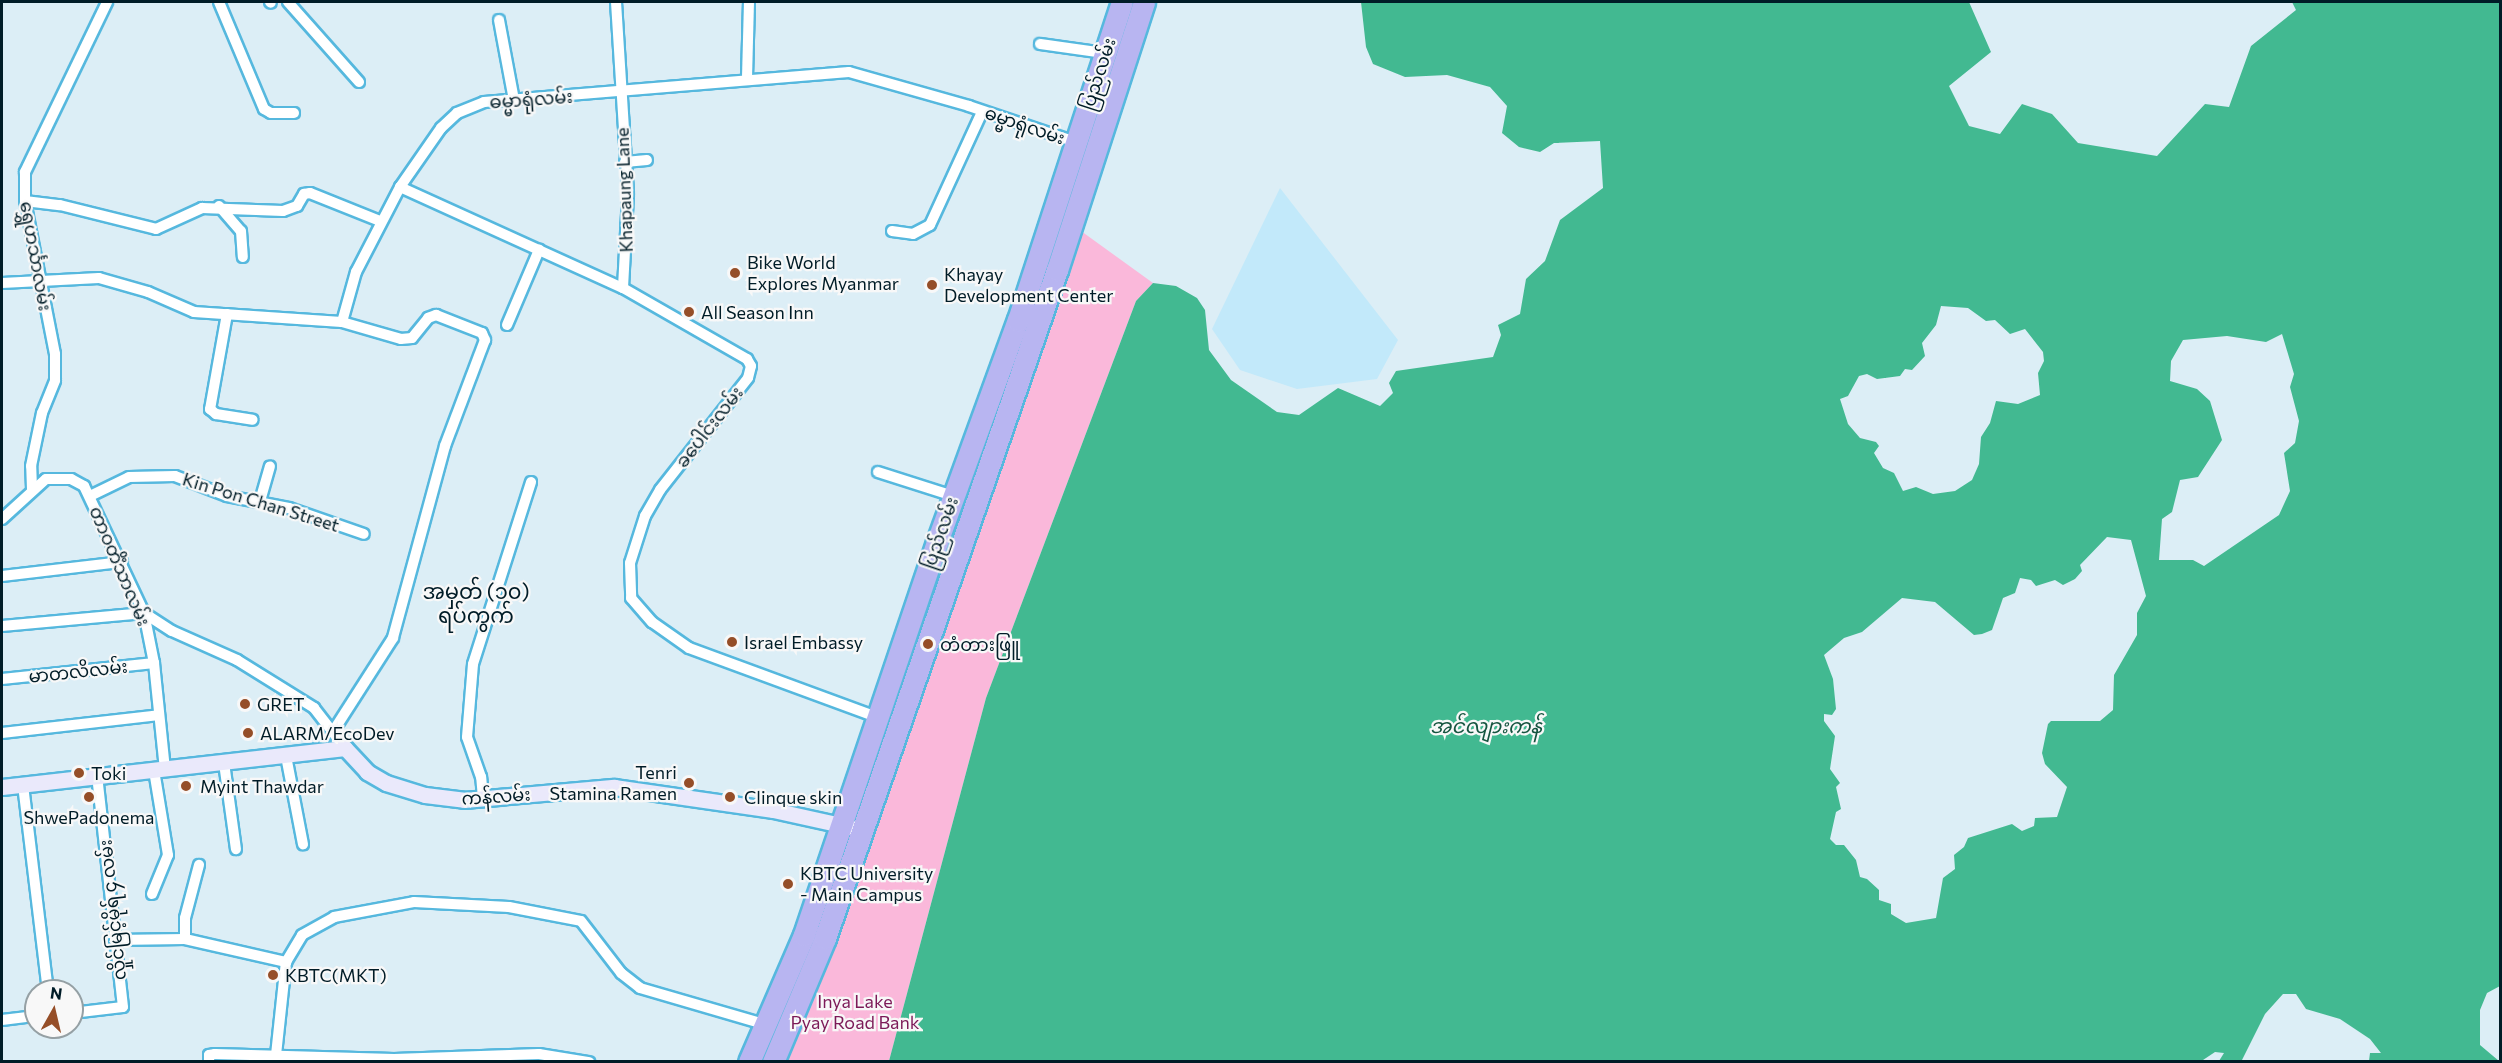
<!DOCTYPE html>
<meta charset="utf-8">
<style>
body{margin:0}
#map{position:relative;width:2502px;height:1063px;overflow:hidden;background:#dceef6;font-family:Commissioner,"Noto Sans Myanmar",sans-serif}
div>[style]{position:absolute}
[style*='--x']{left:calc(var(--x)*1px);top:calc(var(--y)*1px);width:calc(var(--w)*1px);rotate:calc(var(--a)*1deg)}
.built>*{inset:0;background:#c2e9fa}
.green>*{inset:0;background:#fab8da}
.water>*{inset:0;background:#42b991}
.roads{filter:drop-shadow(2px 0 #56b8de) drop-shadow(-2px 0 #56b8de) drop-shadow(0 2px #56b8de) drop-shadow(0 -2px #56b8de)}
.street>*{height:10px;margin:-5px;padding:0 5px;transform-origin:5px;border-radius:5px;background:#fff}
.secondary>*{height:15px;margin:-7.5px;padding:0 7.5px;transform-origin:7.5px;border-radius:7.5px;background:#eae9fb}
.highway>*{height:21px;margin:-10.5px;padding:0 10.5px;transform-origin:10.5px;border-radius:10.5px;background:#b8b5f1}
.dots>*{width:16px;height:16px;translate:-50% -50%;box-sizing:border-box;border:3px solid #f8f8f8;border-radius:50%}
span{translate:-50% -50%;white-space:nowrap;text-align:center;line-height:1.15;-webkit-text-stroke:4.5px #f8f8f8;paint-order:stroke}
.street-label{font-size:18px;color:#001c27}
.poi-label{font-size:18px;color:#001c27}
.left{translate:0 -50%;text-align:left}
.right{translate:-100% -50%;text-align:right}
.park-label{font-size:18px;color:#7c1a58}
.water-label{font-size:20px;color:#155540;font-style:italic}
.quarter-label{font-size:21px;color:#001c27}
.frame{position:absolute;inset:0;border:3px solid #001c27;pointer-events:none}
.north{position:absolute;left:24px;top:979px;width:60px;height:60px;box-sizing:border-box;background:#f8f8f8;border:2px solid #95a0a4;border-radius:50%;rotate:8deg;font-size:16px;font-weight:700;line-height:24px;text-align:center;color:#001c27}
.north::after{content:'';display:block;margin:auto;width:21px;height:27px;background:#954e28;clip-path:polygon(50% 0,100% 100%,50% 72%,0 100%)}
</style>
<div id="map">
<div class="built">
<div style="clip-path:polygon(1280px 188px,1398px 340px,1377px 379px,1297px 389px,1240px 370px,1212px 329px)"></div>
</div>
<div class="green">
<div style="clip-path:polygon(1081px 231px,1153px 283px,1136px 301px,986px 698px,889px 1061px,783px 1062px,805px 1017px,858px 868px,1060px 303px)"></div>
</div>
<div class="water">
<div style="clip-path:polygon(evenodd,1361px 2px,1969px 2px,1991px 52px,1949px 86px,1969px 126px,2000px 134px,2022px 104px,2052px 114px,2078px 143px,2157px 156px,2205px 104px,2229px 107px,2251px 46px,2296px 10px,2292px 2px,2500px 2px,2500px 986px,2487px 993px,2480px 1010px,2480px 1045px,2499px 1061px,2369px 1061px,2370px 1053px,2381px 1053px,2370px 1039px,2340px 1019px,2306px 1009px,2296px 994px,2283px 994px,2265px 1014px,2241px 1062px,2219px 1061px,2224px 1053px,2215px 1052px,2200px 1062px,889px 1061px,986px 698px,1136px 301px,1153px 283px,1176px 286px,1197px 298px,1205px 310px,1209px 350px,1231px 380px,1277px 412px,1299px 415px,1338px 388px,1380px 406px,1393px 393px,1389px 383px,1396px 371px,1493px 357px,1501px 335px,1498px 325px,1520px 314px,1526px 279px,1545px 261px,1560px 220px,1603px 188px,1600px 141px,1554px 143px,1540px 152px,1519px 147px,1502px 133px,1507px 106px,1490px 87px,1447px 75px,1405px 77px,1373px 64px,1366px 47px,1361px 2px,1941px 306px,1968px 308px,1986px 321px,1995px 320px,2010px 334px,2025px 329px,2043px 352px,2044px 361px,2038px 373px,2040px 395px,2018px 404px,1996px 401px,1990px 423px,1981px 437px,1979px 464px,1972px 480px,1955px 491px,1933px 494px,1916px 487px,1903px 491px,1894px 473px,1883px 468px,1874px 453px,1879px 446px,1876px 442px,1860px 438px,1848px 424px,1840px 399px,1848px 396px,1859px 376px,1867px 374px,1877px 379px,1900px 376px,1905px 369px,1912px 370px,1925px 356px,1922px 343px,1936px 325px,1941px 306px,1361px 2px,2282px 334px,2294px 374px,2290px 387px,2299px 421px,2295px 443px,2284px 453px,2290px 491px,2279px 515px,2204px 566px,2193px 560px,2159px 560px,2162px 519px,2172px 512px,2180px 480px,2198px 477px,2222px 440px,2210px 401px,2197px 389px,2170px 381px,2171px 361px,2183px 340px,2227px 336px,2266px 342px,2282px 334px,1361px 2px,2107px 537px,2131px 540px,2146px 596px,2137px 613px,2137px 635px,2114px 675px,2113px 710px,2100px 721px,2051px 721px,2048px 724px,2042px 753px,2045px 764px,2067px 787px,2057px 817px,2035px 818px,2034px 826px,2022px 831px,2012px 824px,1968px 838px,1964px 847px,1954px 855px,1955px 869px,1943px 878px,1936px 918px,1906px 923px,1891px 914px,1891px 904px,1879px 900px,1879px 890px,1867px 879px,1860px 877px,1856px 860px,1844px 845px,1836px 845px,1830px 839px,1836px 812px,1841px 809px,1836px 787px,1840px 783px,1830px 769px,1835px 736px,1824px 721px,1824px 714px,1832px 715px,1836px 709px,1833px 679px,1824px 655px,1844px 638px,1862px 632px,1902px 598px,1935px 602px,1974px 635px,1982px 634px,1992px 630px,2003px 598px,2015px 593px,2020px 578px,2031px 580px,2036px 586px,2055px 580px,2063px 585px,2075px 579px,2082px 571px,2080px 565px,2107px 537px)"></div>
</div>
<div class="roads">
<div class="street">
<div style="--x:219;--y:2;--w:116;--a:67.2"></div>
<div style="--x:264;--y:109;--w:8;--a:30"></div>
<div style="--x:271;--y:113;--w:23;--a:0"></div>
<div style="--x:270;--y:2;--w:1;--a:45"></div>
<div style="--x:288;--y:2;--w:107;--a:48.4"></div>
<div style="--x:616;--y:2;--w:193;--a:86.4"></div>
<div style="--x:628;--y:195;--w:93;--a:93.1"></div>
<div style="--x:499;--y:20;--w:81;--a:79.4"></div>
<div style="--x:1040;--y:44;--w:65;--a:8"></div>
<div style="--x:747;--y:78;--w:76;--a:-88.5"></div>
<div style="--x:625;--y:162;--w:22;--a:-5"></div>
<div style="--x:400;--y:187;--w:245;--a:24.4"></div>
<div style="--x:623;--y:288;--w:143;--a:29.8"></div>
<div style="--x:747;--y:359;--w:8;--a:60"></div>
<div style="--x:751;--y:366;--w:12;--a:104"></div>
<div style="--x:748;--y:378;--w:142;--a:128.2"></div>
<div style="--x:660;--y:490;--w:30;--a:120"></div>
<div style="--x:645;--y:516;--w:49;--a:107.7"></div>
<div style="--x:630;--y:563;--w:35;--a:88"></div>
<div style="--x:631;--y:598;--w:32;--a:49"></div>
<div style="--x:652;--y:622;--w:45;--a:35.1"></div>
<div style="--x:689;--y:648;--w:200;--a:20.2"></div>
<div style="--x:25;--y:201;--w:35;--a:7"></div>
<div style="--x:60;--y:205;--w:99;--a:14"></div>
<div style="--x:156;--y:229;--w:51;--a:-24.5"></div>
<div style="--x:202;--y:208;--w:81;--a:2.1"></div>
<div style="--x:283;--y:211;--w:15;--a:-20"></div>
<div style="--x:297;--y:206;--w:14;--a:-60"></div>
<div style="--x:304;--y:194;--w:6;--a:-9"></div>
<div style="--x:310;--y:193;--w:75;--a:21.8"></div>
<div style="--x:219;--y:206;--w:33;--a:49"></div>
<div style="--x:241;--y:231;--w:26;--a:86"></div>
<div style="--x:892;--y:231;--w:21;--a:8"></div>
<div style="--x:913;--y:234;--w:19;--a:-28"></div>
<div style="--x:930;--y:225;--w:124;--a:-65.3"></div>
<div style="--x:2;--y:283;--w:97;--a:-3"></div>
<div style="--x:99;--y:278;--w:51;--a:15.9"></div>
<div style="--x:148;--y:292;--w:50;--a:23.5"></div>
<div style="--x:194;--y:312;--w:148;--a:3.9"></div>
<div style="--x:342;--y:322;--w:61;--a:16.1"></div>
<div style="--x:401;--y:339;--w:11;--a:-5"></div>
<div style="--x:412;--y:338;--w:26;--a:-51"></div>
<div style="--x:428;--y:318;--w:9;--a:-21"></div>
<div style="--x:436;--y:315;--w:49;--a:21.4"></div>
<div style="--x:482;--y:333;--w:8;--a:67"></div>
<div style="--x:485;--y:340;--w:113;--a:110.7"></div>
<div style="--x:445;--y:446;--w:199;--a:105.2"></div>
<div style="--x:393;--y:638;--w:109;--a:122.7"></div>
<div style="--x:227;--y:314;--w:97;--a:100.1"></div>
<div style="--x:210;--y:409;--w:8;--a:40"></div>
<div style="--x:216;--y:414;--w:37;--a:9"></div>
<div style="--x:342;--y:322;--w:52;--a:-74.4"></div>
<div style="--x:356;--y:272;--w:96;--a:-62.6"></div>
<div style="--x:400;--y:187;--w:72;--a:-55.2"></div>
<div style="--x:441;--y:128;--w:22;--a:-43"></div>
<div style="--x:457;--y:113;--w:29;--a:-22"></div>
<div style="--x:484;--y:102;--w:366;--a:-4.7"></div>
<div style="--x:849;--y:72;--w:125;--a:15.8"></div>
<div style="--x:969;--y:106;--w:113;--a:18.6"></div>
<div style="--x:507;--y:325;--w:82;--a:-66.9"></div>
<div style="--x:878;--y:472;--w:79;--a:17.7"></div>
<div style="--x:32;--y:489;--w:23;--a:-92"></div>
<div style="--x:31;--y:466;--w:54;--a:-78.3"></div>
<div style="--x:42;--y:413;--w:35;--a:-68"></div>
<div style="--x:55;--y:380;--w:26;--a:-90"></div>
<div style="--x:55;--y:354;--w:156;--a:-101.1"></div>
<div style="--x:25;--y:201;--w:29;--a:-90"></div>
<div style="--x:25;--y:172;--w:189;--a:-64.2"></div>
<div style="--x:90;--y:496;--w:43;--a:-26"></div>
<div style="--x:129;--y:477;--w:46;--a:-1.2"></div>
<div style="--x:175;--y:476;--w:56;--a:21"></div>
<div style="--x:227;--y:496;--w:63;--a:11"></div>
<div style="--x:289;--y:508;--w:79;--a:19.1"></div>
<div style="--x:260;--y:501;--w:36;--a:-74"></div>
<div style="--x:2;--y:519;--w:59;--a:-42.3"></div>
<div style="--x:46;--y:479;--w:25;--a:0"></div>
<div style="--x:71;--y:479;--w:15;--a:28"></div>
<div style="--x:84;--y:486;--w:140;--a:64.7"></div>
<div style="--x:144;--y:613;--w:51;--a:78.7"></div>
<div style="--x:154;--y:663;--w:107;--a:84.1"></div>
<div style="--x:2;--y:576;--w:121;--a:-6.7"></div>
<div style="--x:2;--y:626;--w:143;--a:-5.2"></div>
<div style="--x:144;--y:613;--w:33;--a:33"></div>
<div style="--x:172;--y:631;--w:71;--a:24"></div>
<div style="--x:237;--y:660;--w:91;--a:31.9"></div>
<div style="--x:314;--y:708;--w:51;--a:52.2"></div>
<div style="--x:2;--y:679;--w:153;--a:-6"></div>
<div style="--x:2;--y:733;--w:158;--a:-6.5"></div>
<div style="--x:286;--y:756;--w:90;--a:79.1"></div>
<div style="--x:224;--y:763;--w:87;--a:82.1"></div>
<div style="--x:23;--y:785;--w:208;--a:83.1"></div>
<div style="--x:483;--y:798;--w:21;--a:-95"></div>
<div style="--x:481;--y:777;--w:42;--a:-109.3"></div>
<div style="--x:467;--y:737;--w:73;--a:-85.3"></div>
<div style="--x:473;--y:664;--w:191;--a:-72.3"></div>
<div style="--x:152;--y:894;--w:42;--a:-67.7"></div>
<div style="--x:168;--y:855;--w:86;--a:-99.4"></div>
<div style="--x:185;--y:939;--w:21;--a:-90"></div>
<div style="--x:185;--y:918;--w:55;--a:-75.2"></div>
<div style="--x:115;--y:940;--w:70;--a:-0.8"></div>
<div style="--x:185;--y:939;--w:104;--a:12.8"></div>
<div style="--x:72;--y:1013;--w:51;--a:-6.7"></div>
<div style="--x:123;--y:1007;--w:231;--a:-96.4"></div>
<div style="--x:2;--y:1020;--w:34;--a:-7"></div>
<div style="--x:276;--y:1055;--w:94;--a:-83.9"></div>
<div style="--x:286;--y:962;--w:31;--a:-59"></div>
<div style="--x:302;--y:935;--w:37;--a:-29"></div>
<div style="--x:334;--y:917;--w:81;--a:-10.6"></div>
<div style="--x:414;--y:902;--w:95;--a:3"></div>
<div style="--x:509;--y:907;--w:73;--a:11"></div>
<div style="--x:581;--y:921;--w:66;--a:52.4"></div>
<div style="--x:621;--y:973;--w:24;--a:38"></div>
<div style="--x:640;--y:988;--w:132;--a:16.2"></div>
<div style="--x:209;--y:1062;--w:7;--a:-90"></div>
<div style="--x:209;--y:1055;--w:6;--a:-9"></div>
<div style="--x:215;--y:1054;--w:179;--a:1.6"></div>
<div style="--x:394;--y:1059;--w:145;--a:-2"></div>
<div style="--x:539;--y:1054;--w:51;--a:9.1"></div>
</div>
<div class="secondary">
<div style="--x:2;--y:787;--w:345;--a:-6.5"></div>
<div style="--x:345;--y:748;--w:33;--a:47"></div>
<div style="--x:367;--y:772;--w:22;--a:30"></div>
<div style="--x:386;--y:783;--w:41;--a:17.1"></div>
<div style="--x:425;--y:795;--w:39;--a:7"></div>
<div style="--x:464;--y:800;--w:151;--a:-5"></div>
<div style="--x:614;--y:787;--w:161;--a:8.2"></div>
<div style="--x:773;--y:810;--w:79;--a:12.4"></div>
</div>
<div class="highway">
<div style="--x:749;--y:1062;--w:138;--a:-66.6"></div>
<div style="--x:804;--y:935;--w:415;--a:-71.3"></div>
<div style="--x:937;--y:542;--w:236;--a:-70"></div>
<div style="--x:1018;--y:320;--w:335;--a:-71.9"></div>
<div style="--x:773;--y:1062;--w:134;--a:-67.2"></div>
<div style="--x:825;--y:938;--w:707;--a:-70.85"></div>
<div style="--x:1057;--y:270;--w:282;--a:-72"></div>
</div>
</div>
<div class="dots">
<div style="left:735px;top:273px;background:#954e28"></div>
<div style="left:932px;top:285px;background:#954e28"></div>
<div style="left:689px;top:312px;background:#954e28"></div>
<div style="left:732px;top:642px;background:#954e28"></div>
<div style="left:928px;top:644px;background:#954e28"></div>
<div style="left:245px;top:704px;background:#954e28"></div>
<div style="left:248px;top:733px;background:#954e28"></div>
<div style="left:79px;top:773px;background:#954e28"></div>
<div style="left:689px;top:783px;background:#954e28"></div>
<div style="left:186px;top:786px;background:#954e28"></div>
<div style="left:89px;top:797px;background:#954e28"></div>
<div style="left:730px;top:797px;background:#954e28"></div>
<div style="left:788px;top:884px;background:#954e28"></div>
<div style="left:273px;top:975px;background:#954e28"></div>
</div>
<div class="street-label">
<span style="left:1098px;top:74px;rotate:-72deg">ပြည်လမ်း</span>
<span style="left:531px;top:99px;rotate:-4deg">ဓမ္မာရုံလမ်း</span>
<span style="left:1025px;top:125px;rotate:19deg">ဓမ္မာရုံလမ်း</span>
<span style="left:624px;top:190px;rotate:-92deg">Khapaung Lane</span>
<span style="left:36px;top:256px;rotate:80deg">ရွှေဟင်္သာလမ်း</span>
<span style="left:709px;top:427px;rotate:-52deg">ခပေါင်းလမ်း</span>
<span style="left:261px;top:502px;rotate:17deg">Kin Pon Chan Street</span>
<span style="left:940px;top:533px;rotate:-71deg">ပြည်လမ်း</span>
<span style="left:120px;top:566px;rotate:67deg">တာဝတိံသာလမ်း</span>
<span style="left:78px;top:671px;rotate:-6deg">မာတလိလမ်း</span>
<span style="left:496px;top:796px;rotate:-4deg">ကန်လမ်း</span>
<span style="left:112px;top:910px;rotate:-96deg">လှိုင်မြင့်မိုရ် ၄ လမ်း</span>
</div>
<div class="poi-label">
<span class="left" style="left:747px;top:273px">Bike World<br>Explores Myanmar</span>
<span class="left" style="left:944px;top:285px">Khayay<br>Development Center</span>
<span class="left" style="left:701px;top:312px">All Season Inn</span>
<span class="left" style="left:744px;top:642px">Israel Embassy</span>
<span class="left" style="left:940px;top:644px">တံတားဖြူ</span>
<span class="left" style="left:257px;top:704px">GRET</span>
<span class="left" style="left:260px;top:733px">ALARM/EcoDev</span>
<span class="left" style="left:91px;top:773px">Toki</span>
<span class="right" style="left:677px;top:783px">Tenri<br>Stamina Ramen</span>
<span class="left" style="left:200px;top:786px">Myint Thawdar</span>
<span class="left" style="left:744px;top:797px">Clinque skin</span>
<span style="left:89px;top:817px">ShwePadonema</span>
<span class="left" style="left:800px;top:884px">KBTC University<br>- Main Campus</span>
<span class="left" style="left:285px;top:975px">KBTC(MKT)</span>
</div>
<div class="park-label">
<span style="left:855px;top:1012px">Inya Lake<br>Pyay Road Bank</span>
</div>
<div class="water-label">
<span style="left:1486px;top:725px">အင်လျားကန်</span>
</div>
<div class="quarter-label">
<span style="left:476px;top:603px">အမှတ် (၁၀)<br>ရပ်ကွက်</span>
</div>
<div class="frame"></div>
<div class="north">N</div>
</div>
